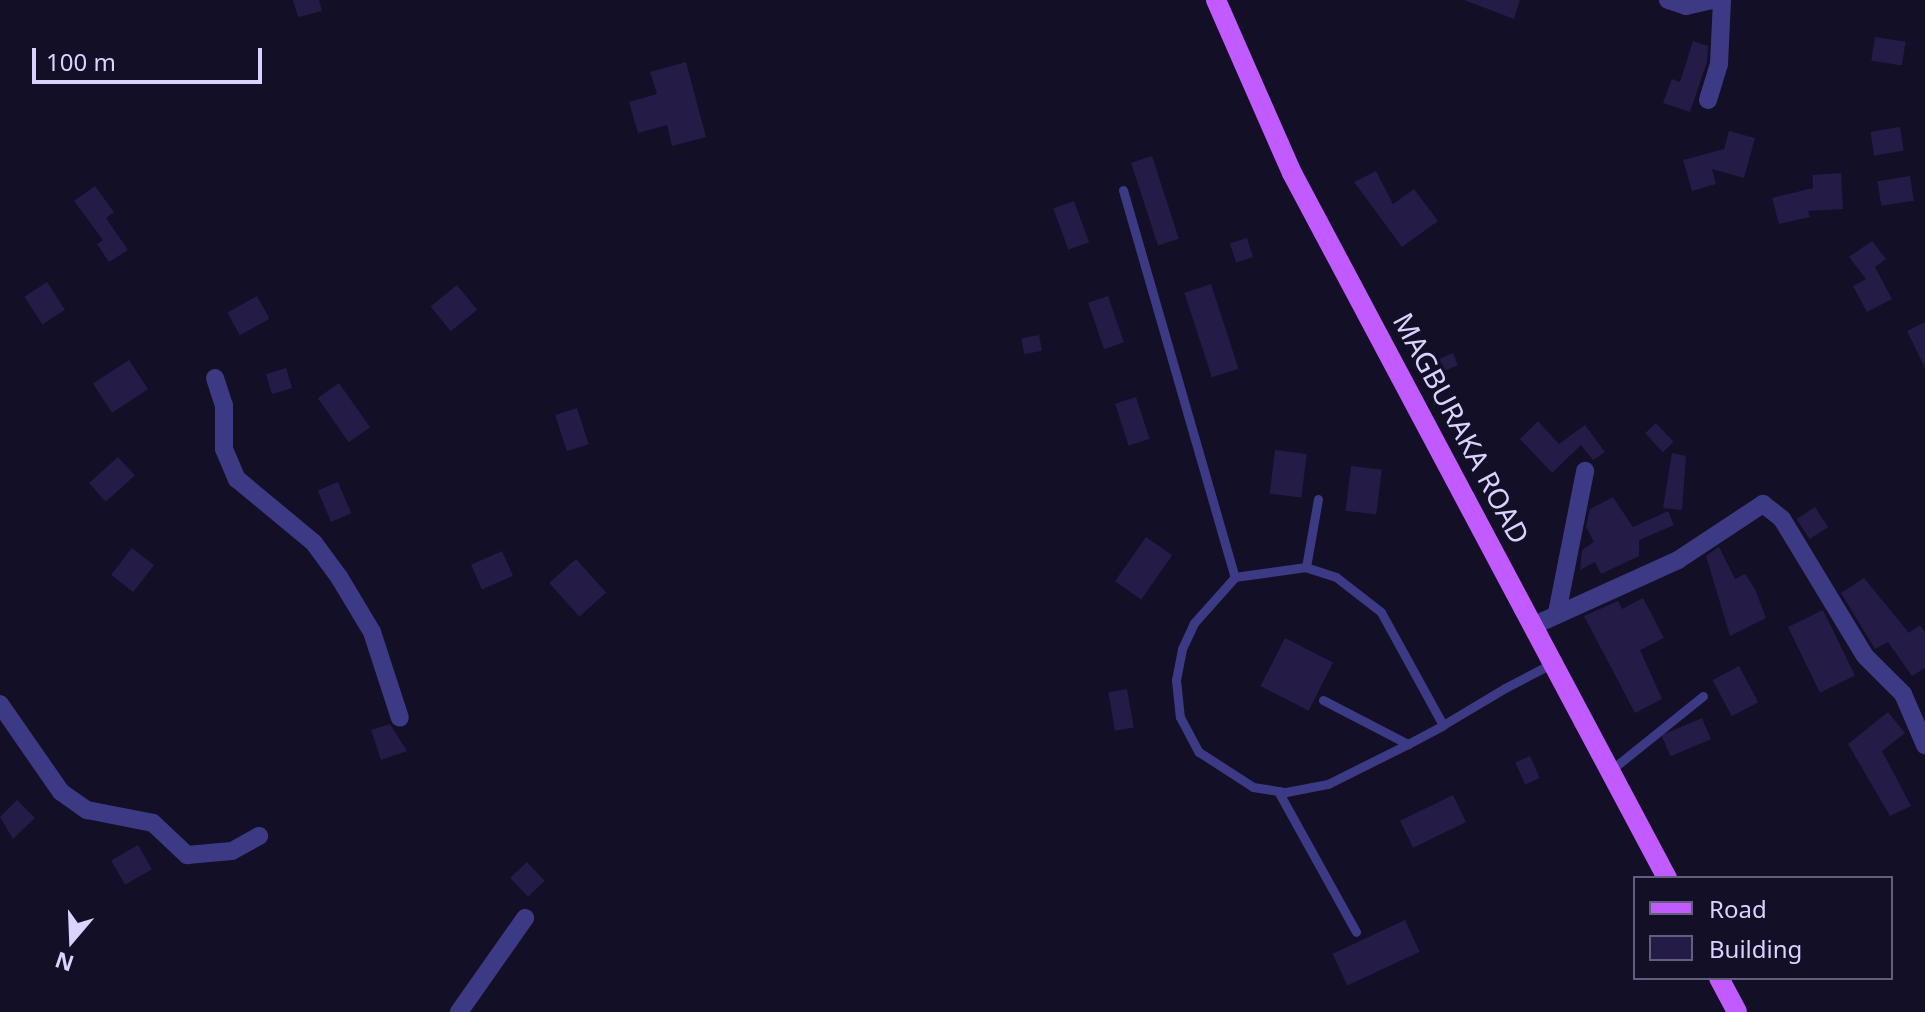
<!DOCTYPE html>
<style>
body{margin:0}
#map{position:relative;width:1925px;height:1012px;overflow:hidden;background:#130f26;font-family:"Noto Sans",sans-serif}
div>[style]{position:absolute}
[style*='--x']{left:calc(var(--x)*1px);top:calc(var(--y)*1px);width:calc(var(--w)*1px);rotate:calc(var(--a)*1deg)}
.building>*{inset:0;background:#241b47;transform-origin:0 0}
.service>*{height:9px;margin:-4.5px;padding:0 4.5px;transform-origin:4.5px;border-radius:4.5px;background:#3d3a85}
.minor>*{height:18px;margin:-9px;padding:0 9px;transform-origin:9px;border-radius:9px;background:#3d3a85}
.primary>*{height:20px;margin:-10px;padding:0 10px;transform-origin:10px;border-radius:10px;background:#c25bff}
span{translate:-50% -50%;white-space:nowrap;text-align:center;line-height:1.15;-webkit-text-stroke:7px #130f26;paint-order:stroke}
.street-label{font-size:28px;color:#d9d4ff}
.legend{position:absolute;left:1633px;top:876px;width:260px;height:104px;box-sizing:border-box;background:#130f26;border:2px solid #625e7d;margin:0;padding:10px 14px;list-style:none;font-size:24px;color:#d9d4ff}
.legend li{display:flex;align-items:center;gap:16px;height:40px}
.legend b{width:40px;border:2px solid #625e7d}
.north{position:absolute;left:32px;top:900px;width:80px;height:80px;-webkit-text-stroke:6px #130f26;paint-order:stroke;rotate:199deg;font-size:22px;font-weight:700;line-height:32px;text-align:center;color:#d9d4ff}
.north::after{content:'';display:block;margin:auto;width:28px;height:36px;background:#d9d4ff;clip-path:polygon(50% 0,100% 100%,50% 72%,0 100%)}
.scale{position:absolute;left:32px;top:48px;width:230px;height:36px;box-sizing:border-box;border:4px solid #d9d4ff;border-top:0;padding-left:10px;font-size:24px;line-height:28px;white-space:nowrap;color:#d9d4ff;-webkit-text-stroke:6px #130f26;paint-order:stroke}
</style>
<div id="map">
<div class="building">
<div style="clip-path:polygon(293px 0,319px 0,322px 11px,298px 17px)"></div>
<div style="clip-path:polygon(1464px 0,1520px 0,1514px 19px)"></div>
<div style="left:1875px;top:37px;width:31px;height:24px;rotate:9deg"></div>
<div style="clip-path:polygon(1693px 41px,1708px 46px,1707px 62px,1690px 112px,1663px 103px,1672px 79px,1680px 82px)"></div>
<div style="clip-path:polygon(686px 62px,706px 137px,672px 146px,667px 125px,638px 133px,629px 102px,657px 94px,650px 72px)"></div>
<div style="left:1900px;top:127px;width:24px;height:30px;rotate:81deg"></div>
<div style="clip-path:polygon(1729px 131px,1755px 138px,1744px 178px,1712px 169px,1716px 184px,1692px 191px,1683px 160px,1724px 149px)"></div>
<div style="left:1152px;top:156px;width:87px;height:22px;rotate:72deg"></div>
<div style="clip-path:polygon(1376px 171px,1393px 204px,1414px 189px,1438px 221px,1402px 247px,1354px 182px)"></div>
<div style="clip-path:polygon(1841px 173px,1843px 209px,1808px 211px,1810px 217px,1779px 224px,1772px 198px,1813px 188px,1812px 175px)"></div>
<div style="left:1910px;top:176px;width:25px;height:33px;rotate:81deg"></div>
<div style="clip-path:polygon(95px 186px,114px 212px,106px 218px,128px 250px,109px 262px,97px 244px,103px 240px,74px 201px)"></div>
<div style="left:1074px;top:201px;width:44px;height:22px;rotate:70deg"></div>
<div style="left:1247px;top:238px;width:20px;height:18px;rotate:72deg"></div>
<div style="clip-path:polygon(1872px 241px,1886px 259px,1875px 267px,1892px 299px,1867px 312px,1853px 286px,1866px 279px,1849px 257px)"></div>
<div style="left:47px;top:282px;width:33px;height:27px;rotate:57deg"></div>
<div style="left:1211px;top:284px;width:89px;height:28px;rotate:72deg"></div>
<div style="left:457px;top:285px;width:32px;height:34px;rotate:51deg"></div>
<div style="left:257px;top:296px;width:26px;height:34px;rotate:61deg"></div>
<div style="left:1108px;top:296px;width:49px;height:21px;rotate:71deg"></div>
<div style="clip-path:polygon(1925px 322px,1925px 368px,1907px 331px)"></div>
<div style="left:1039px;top:335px;width:16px;height:18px;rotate:79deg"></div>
<div style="left:1453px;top:353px;width:13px;height:21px;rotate:67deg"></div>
<div style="left:129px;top:360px;width:35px;height:43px;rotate:57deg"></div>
<div style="left:286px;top:368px;width:21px;height:21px;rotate:73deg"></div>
<div style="left:339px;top:383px;width:54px;height:26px;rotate:55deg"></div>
<div style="left:1136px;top:397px;width:44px;height:22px;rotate:72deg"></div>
<div style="left:577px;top:408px;width:38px;height:23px;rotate:72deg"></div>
<div style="clip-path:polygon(1538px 421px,1559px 444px,1585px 425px,1605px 452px,1593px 460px,1581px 445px,1552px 473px,1520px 439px)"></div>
<div style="left:1656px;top:423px;width:26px;height:15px;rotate:47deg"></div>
<div style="left:1275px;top:450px;width:32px;height:44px;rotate:7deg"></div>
<div style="clip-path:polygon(1672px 453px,1686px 456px,1682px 510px,1663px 508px)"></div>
<div style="left:118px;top:457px;width:25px;height:39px;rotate:48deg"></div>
<div style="left:1351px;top:466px;width:31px;height:45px;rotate:7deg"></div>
<div style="left:338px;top:482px;width:34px;height:22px;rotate:67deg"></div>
<div style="clip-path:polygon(1613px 497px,1633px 527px,1668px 511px,1674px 525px,1639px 540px,1639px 556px,1601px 574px,1595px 562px,1580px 570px,1582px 550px,1594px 542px,1586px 527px,1590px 509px)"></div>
<div style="left:1815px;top:507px;width:24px;height:22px;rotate:57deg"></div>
<div style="left:1146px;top:537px;width:32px;height:54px;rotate:35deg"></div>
<div style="clip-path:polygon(1719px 547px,1735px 579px,1745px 574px,1755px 589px,1766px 618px,1730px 636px,1706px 556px)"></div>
<div style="left:132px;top:548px;width:28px;height:34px;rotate:38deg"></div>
<div style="left:502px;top:551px;width:27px;height:34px;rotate:66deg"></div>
<div style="left:576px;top:559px;width:45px;height:36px;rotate:48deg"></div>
<div style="clip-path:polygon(1864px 578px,1909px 633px,1920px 625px,1925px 632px,1925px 668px,1912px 676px,1888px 642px,1875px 649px,1841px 593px)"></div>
<div style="clip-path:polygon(1643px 598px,1664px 638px,1640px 650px,1662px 699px,1635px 713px,1584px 616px,1618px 601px,1622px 609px)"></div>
<div style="left:1823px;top:610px;width:73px;height:39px;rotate:64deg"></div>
<div style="left:1285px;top:638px;width:54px;height:54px;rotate:27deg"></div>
<div style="left:1739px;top:666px;width:41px;height:30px;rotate:62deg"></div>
<div style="left:1127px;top:689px;width:39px;height:19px;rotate:80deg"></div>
<div style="clip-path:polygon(1888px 712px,1905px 733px,1882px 751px,1911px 806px,1890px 816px,1848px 744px)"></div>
<div style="left:1702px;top:718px;width:23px;height:44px;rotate:67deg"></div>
<div style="clip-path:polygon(390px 724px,407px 751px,381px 760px,371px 730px)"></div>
<div style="left:1530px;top:756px;width:24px;height:16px;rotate:66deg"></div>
<div style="left:1453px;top:795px;width:30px;height:59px;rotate:64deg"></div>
<div style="clip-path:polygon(17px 800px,35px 818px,13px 839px,0 817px)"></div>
<div style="left:138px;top:845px;width:28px;height:31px;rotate:60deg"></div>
<div style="left:527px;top:862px;width:26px;height:23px;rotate:47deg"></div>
<div style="left:1405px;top:920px;width:35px;height:80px;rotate:65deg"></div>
</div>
<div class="service">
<div style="--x:1123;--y:190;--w:403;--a:73.9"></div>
<div style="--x:1306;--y:567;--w:69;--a:-80"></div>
<div style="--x:1323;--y:700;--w:96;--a:27.4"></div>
<div style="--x:1443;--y:725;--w:129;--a:-118.8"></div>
<div style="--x:1381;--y:612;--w:57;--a:-142.1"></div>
<div style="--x:1336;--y:577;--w:32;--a:-162"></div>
<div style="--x:1306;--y:567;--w:72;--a:172"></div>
<div style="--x:1235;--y:577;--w:62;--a:131.7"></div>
<div style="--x:1194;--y:623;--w:29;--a:115"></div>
<div style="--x:1182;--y:649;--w:32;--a:101"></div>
<div style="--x:1176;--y:680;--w:37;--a:84"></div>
<div style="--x:1180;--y:717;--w:40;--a:62"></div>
<div style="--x:1199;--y:752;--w:64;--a:32.9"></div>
<div style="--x:1253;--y:787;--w:33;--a:9"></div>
<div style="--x:1286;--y:792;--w:43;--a:-10.8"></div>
<div style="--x:1328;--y:784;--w:89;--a:-26.6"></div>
<div style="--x:1408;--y:744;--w:40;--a:-28"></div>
<div style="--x:1443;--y:725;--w:72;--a:-30.8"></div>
<div style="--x:1505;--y:688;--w:54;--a:-27.5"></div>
<div style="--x:1611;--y:770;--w:118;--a:-38.8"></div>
<div style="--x:1278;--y:791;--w:161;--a:61"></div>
</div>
<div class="minor">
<div style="--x:1668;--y:0;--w:19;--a:18"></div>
<div style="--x:1686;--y:6;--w:28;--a:-13"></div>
<div style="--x:1708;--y:100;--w:38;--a:-73"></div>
<div style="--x:1719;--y:64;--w:64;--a:-87.3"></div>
<div style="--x:215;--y:378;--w:28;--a:72"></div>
<div style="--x:224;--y:405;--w:44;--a:90"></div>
<div style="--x:224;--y:449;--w:33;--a:67"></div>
<div style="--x:237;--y:479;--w:100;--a:39.7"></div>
<div style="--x:314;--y:543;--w:42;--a:53.7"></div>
<div style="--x:339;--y:577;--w:64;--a:59"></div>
<div style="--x:372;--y:632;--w:90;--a:72"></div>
<div style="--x:1557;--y:613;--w:145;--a:-78.8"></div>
<div style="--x:1537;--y:624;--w:155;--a:-24.4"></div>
<div style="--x:1678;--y:560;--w:102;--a:-33.4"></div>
<div style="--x:1763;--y:504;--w:24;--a:38"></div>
<div style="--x:1782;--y:519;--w:160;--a:58.8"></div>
<div style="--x:1865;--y:656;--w:54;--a:45"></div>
<div style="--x:1903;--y:694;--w:56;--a:66.7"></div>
<div style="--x:0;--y:704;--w:107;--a:55.3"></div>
<div style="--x:61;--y:792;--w:32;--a:35"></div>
<div style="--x:87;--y:810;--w:67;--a:11.1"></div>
<div style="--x:153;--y:823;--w:47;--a:43.3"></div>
<div style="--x:187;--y:855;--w:45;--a:-5.1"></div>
<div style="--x:232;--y:851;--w:31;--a:-29"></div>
<div style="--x:459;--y:1012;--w:115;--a:-54.9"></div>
</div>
<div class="primary">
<div style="--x:1216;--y:0;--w:189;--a:66.3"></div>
<div style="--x:1292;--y:173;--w:799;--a:61.99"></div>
<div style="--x:1719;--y:978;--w:38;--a:62"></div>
</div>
<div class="street-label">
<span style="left:1462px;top:428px;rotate:62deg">MAGBURAKA ROAD</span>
</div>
<ul class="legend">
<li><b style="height:10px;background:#c25bff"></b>Road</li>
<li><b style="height:22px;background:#241b47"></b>Building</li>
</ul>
<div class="north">N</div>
<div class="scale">100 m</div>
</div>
